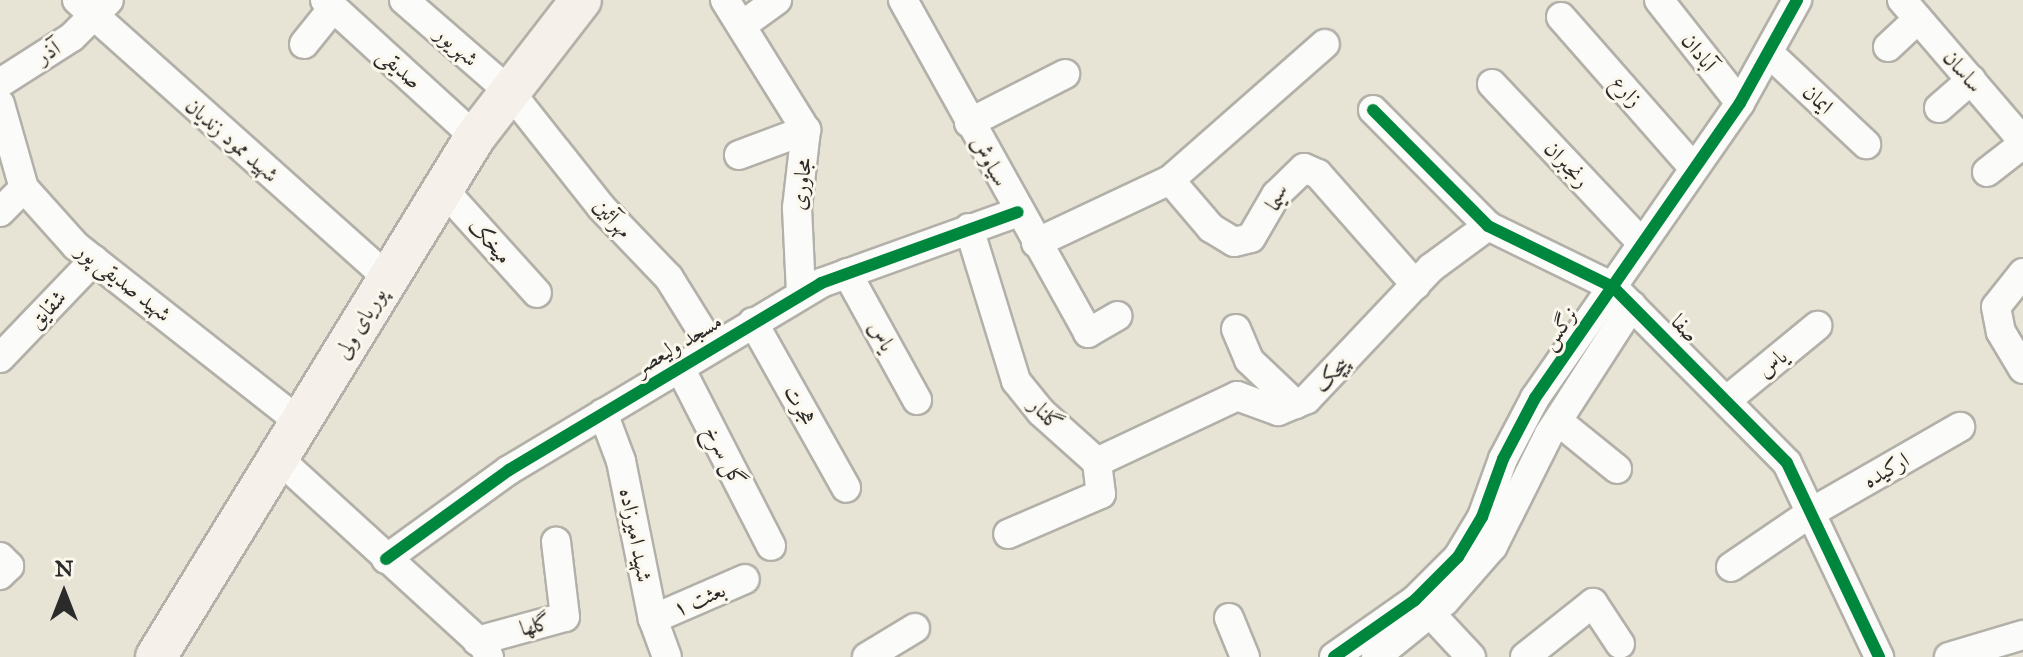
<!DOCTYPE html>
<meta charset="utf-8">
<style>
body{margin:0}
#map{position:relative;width:2023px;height:657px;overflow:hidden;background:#e7e4d6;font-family:"IM FELL Great Primer",Amiri,serif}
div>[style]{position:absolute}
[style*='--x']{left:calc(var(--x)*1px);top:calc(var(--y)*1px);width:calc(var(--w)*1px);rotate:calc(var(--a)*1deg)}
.roads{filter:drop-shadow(2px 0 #b2b0a8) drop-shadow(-2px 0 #b2b0a8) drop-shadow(0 2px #b2b0a8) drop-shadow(0 -2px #b2b0a8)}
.street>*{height:28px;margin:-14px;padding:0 14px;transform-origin:14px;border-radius:14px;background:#fbfbf9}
.secondary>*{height:40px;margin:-20px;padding:0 20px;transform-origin:20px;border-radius:20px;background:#f5f1ea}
.cycleway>*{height:12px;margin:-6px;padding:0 6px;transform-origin:6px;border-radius:6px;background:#00873e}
span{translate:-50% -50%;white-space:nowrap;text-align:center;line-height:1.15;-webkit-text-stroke:6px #fbf7ec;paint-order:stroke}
.street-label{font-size:22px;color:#2b2b2b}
.north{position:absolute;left:24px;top:553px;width:80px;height:80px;-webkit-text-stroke:6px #fbf7ec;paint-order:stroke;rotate:0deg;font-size:22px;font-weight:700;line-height:32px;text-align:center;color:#2b2b2b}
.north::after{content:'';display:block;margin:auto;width:28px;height:36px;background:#2b2b2b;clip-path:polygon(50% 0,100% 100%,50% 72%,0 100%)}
</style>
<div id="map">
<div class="roads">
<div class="street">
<div style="--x:77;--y:0;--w:417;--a:41.8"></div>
<div style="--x:325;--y:0;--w:203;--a:42.4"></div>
<div style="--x:404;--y:0;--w:140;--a:41"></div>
<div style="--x:510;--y:92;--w:147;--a:51.6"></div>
<div style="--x:601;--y:207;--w:98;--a:46.2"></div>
<div style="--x:669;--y:278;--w:81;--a:58.1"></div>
<div style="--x:725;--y:0;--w:153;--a:58.1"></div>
<div style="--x:806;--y:130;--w:79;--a:96.6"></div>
<div style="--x:797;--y:208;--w:86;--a:87.3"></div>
<div style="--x:903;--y:0;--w:381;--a:60.9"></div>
<div style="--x:1088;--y:333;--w:34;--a:-30"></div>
<div style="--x:1659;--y:0;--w:131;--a:51.8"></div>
<div style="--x:1902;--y:0;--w:186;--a:49.4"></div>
<div style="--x:1561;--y:17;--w:198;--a:48.7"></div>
<div style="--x:744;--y:24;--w:41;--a:-36"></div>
<div style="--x:304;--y:44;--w:46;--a:-51.1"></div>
<div style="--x:1888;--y:47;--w:41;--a:-43"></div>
<div style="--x:1770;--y:54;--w:132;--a:43.2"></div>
<div style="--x:0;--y:83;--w:85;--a:-32.6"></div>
<div style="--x:72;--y:37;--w:52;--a:-45"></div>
<div style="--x:1492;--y:84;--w:219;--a:46.7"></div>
<div style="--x:0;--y:104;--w:87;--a:74.1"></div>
<div style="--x:24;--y:188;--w:78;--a:48.1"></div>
<div style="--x:76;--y:246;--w:285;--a:38.2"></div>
<div style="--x:1939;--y:108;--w:43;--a:-41.2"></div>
<div style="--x:1373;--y:110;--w:163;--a:45.2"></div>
<div style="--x:1488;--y:226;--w:139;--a:26"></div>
<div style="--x:1613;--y:287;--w:247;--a:45.3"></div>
<div style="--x:1787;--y:463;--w:215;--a:64.6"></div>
<div style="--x:969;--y:123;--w:108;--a:-27"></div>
<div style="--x:739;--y:155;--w:72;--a:-20.5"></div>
<div style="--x:1987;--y:172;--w:46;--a:-37.9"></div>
<div style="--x:1170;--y:180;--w:63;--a:49.5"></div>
<div style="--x:1211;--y:228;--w:27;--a:31"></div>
<div style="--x:1234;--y:242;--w:17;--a:-13"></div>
<div style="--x:1251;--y:238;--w:50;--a:-59.8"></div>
<div style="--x:1276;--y:195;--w:39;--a:-44"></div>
<div style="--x:1304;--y:168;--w:15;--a:23"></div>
<div style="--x:1318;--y:174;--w:148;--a:48.6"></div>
<div style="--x:443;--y:189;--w:140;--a:47.9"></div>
<div style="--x:0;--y:212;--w:34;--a:-45"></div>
<div style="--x:969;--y:228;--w:160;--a:72.9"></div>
<div style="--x:1016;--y:381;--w:40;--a:51"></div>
<div style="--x:1041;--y:412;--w:75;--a:41.8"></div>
<div style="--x:1097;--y:462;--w:32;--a:83"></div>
<div style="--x:1101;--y:494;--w:101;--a:156.7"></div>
<div style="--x:1036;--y:243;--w:148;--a:-25.2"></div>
<div style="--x:1170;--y:180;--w:206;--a:-41.3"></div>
<div style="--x:847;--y:273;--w:145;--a:61.1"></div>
<div style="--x:2023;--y:273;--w:43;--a:128.5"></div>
<div style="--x:1996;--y:307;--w:25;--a:79"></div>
<div style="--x:2001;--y:332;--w:43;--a:59.3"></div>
<div style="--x:753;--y:322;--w:190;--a:60.7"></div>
<div style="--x:1236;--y:329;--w:34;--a:67"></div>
<div style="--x:1249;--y:360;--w:64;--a:43.7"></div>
<div style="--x:0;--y:358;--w:136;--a:-46.2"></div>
<div style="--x:679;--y:366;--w:202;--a:62.9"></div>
<div style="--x:1727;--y:400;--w:117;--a:-39.4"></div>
<div style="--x:603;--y:413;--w:51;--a:69.4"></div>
<div style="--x:621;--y:461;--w:161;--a:78.6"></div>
<div style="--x:653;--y:619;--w:40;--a:69.8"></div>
<div style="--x:1558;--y:421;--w:76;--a:39.1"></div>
<div style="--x:278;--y:458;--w:279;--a:42.4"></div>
<div style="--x:484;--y:646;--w:12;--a:66"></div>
<div style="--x:1097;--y:462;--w:155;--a:-25.2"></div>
<div style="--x:1237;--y:396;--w:44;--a:20.1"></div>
<div style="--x:1278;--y:411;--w:31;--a:-22"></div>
<div style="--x:1307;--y:399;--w:180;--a:-46.6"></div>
<div style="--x:1431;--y:268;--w:71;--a:-36.4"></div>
<div style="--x:0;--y:557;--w:13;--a:45"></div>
<div style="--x:9;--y:566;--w:13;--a:135"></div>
<div style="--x:386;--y:559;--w:152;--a:-35.9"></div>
<div style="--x:509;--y:470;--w:364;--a:-30.9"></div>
<div style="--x:821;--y:283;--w:209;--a:-19.8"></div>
<div style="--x:1731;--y:567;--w:98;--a:-34.2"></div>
<div style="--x:1812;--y:512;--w:171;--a:-29.9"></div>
<div style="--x:1430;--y:613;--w:60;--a:47"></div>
<div style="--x:1229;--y:618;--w:42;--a:67.7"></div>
<div style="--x:653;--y:619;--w:100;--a:-23.5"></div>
<div style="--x:477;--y:641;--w:91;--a:-15.3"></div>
<div style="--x:565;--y:617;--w:76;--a:-96.8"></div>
<div style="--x:867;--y:657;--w:56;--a:-31.1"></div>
<div style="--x:1334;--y:657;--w:99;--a:-35.1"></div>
<div style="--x:1415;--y:600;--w:61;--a:-45"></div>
<div style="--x:1458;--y:557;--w:47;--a:-59"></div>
<div style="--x:1482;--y:517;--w:62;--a:-70.1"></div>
<div style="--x:1503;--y:459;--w:69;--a:-62.3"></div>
<div style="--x:1535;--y:398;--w:359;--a:-55.2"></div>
<div style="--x:1740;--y:103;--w:118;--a:-61"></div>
<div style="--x:1376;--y:657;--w:89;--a:-39.1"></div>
<div style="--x:1445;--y:601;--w:73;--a:-48.9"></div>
<div style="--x:1493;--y:546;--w:125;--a:-63.4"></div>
<div style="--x:1549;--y:434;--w:153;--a:-57.2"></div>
<div style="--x:1525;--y:657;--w:87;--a:-38.5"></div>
<div style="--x:1593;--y:603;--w:49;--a:56.6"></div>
<div style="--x:1949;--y:657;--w:77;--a:-16.6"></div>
</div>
<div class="secondary">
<div style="--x:156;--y:657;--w:610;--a:-58.47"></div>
<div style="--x:475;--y:137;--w:173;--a:-52.3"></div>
</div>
</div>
<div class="cycleway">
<div style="--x:1373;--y:110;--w:163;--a:45.2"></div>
<div style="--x:1488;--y:226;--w:139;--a:26"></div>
<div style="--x:1613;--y:287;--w:247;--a:45.3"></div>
<div style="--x:1787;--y:463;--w:215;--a:64.6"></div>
<div style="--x:386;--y:559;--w:152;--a:-35.9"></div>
<div style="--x:509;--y:470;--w:364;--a:-30.9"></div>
<div style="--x:821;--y:283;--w:209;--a:-19.8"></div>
<div style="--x:1334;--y:657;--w:99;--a:-35.1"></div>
<div style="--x:1415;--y:600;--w:61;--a:-45"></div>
<div style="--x:1458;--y:557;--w:47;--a:-59"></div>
<div style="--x:1482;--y:517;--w:62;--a:-70.1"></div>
<div style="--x:1503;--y:459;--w:69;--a:-62.3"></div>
<div style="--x:1535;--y:398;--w:359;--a:-55.2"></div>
<div style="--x:1740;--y:103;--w:118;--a:-61"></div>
</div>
<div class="street-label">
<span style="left:457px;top:46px;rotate:41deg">شهریور</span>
<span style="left:48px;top:52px;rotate:-32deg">آذر</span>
<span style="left:1699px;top:52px;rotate:52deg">آبادان</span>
<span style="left:400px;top:68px;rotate:42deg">صدیقی</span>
<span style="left:1963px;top:71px;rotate:49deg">ساسان</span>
<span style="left:1627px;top:91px;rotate:49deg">زارع</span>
<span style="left:1818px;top:99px;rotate:43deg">ایمان</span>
<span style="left:232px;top:140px;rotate:41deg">شهید ممود زندیان</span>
<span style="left:990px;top:161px;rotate:61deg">سیاوش</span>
<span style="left:1567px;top:164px;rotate:47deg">رنجبران</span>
<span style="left:801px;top:184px;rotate:-83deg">مجاوری</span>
<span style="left:1278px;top:198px;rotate:-53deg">سیما</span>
<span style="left:613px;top:218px;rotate:48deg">مهرآئین</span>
<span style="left:490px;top:241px;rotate:48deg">میخک</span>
<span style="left:124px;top:282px;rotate:38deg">شهید صدیقی پور</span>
<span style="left:47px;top:309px;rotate:-46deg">شقایق</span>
<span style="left:360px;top:323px;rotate:-59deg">پوریای ولی</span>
<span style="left:1559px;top:328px;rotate:-55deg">نرگس</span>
<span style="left:1685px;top:328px;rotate:46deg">صفا</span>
<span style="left:882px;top:336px;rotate:61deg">یاس</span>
<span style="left:678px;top:344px;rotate:-31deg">مسجد ولیعصر</span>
<span style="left:1772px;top:363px;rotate:-39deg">یاس</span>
<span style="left:1331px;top:374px;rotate:-45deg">پیچک</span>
<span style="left:800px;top:405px;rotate:60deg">هجرت</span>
<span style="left:1046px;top:414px;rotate:46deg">گلنار</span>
<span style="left:725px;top:456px;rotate:63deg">گل سرخ</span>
<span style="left:1886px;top:470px;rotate:-30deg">ارکیده</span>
<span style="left:636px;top:535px;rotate:79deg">شهید امیرزاده</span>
<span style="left:699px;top:599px;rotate:-23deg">بعثت ۱</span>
<span style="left:535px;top:625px;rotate:-15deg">گلها</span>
</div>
<div class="north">N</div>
</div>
